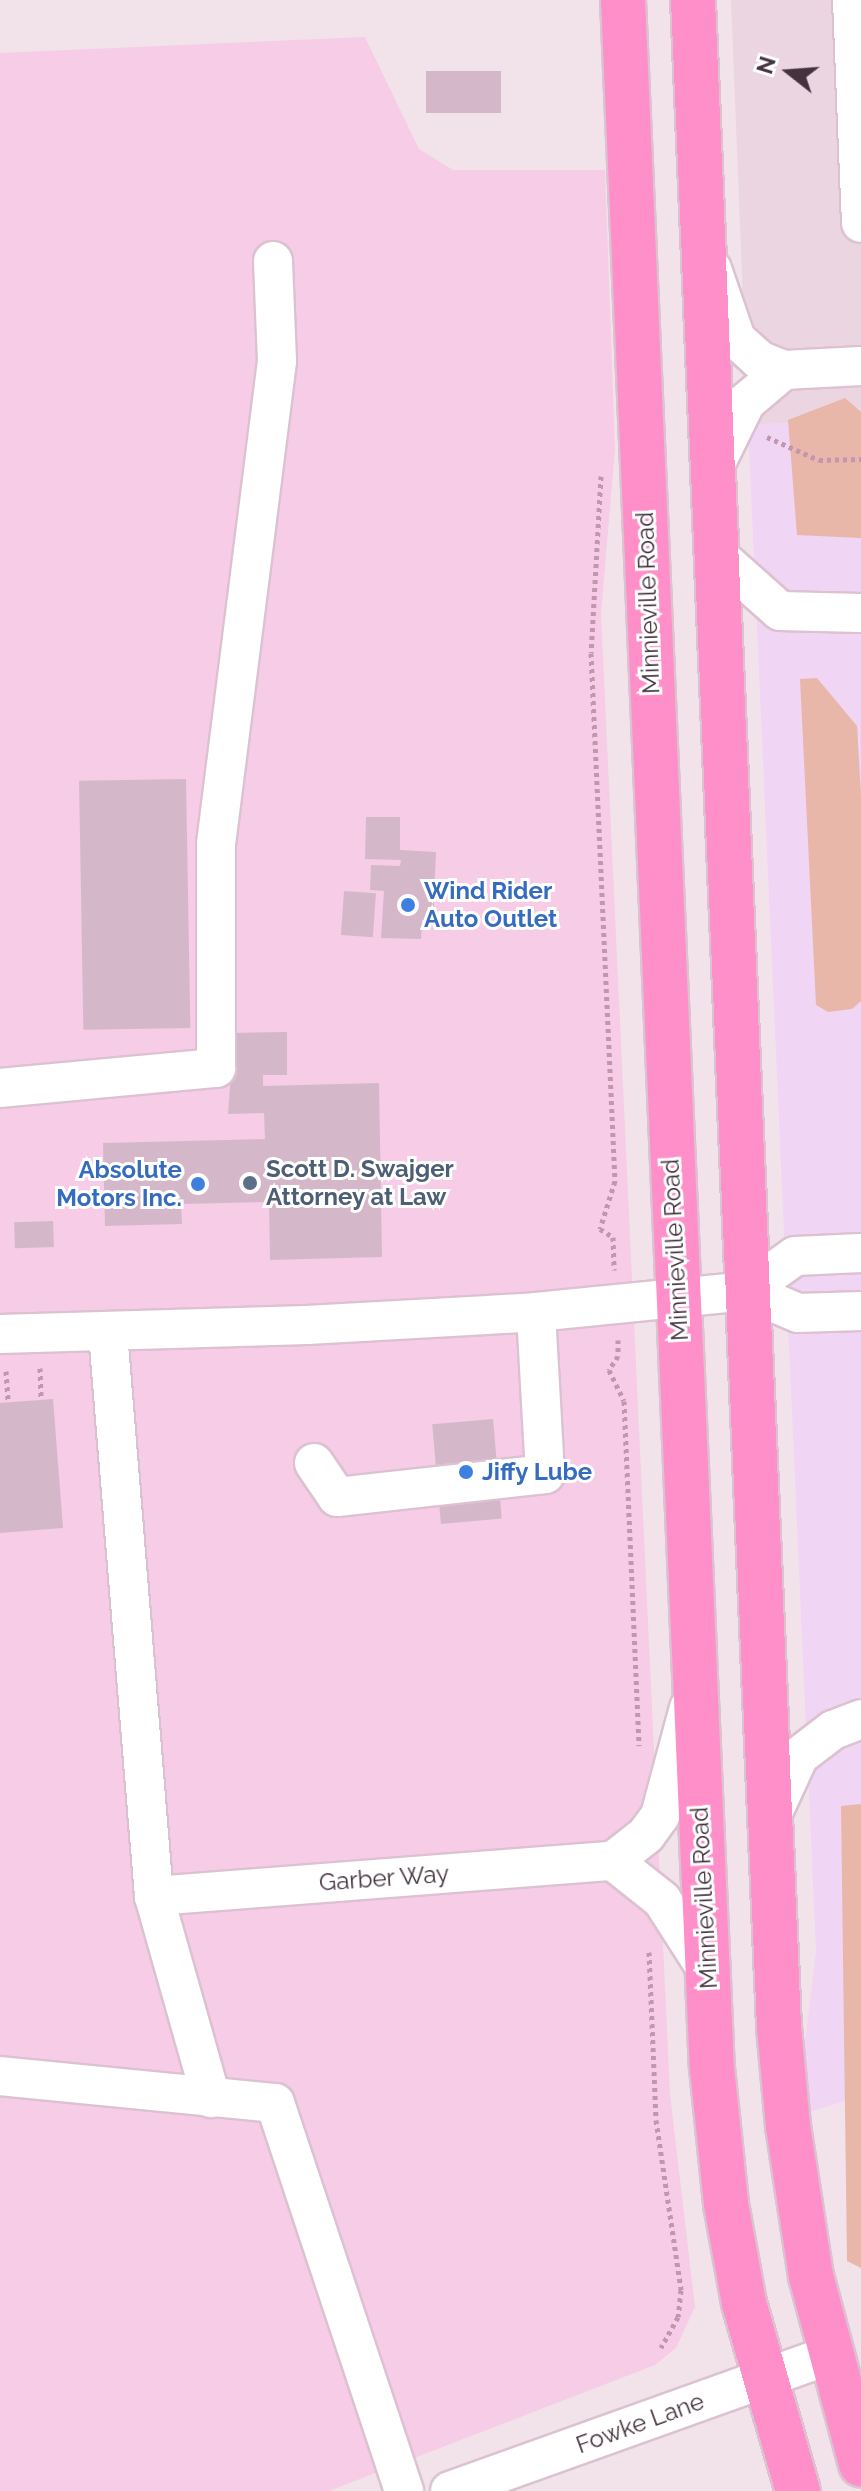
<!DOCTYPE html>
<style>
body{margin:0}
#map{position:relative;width:861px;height:2491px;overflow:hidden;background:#f2e3eb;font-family:Raleway,sans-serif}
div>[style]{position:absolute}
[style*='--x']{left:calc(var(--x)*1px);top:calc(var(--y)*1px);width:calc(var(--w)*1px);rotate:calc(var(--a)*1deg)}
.residential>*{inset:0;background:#ebd5e0}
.commercial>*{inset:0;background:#f6cce7}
.medical>*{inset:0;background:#f1d5f4}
.green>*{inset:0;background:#e9b7a9}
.building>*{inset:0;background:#d4b8ca;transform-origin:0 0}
.path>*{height:5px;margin-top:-2.5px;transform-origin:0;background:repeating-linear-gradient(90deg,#c196ae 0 4px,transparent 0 8px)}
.roads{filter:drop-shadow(2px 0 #dcc2d1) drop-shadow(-2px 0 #dcc2d1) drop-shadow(0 2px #dcc2d1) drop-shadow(0 -2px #dcc2d1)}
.minor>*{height:38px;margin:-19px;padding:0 19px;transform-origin:19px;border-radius:19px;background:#fff}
.major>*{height:44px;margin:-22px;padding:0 22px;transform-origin:22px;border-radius:22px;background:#ff8fc8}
.dots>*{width:22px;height:22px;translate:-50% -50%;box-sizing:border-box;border:4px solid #fff;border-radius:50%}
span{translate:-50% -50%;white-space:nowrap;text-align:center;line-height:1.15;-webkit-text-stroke:6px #fff;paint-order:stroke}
.street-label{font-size:24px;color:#44333e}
.shop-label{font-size:24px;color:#366cbe;font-weight:700}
.left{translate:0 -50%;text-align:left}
.right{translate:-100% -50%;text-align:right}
.service-label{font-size:24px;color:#4e5e75;font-weight:700}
.north{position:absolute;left:749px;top:32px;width:80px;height:80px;-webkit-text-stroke:6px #fff;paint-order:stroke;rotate:287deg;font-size:22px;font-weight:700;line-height:32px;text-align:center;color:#44333e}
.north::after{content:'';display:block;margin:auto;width:28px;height:36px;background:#44333e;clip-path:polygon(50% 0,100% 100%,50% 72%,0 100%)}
</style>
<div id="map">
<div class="residential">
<div style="clip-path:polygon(731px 0,861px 0,861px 419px,748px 425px)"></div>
</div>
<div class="commercial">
<div style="clip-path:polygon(365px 37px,419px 149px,453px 170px,605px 170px,615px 449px,601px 614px,670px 2094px,695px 2307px,676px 2348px,655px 2365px,329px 2491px,0 2491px,0 53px)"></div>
</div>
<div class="medical">
<div style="clip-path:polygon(861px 419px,861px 2096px,803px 2114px,801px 2075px,816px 1952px,748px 425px)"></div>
</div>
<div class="green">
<div style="clip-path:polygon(845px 398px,861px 412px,861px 538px,797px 535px,788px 420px)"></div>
<div style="clip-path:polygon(817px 678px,857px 726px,861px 794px,861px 1001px,852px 1009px,828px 1012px,816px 1005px,800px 679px)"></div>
<div style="clip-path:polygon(861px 1804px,861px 2268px,847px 2261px,841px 1806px)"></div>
</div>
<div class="building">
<div style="left:426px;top:71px;width:75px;height:42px"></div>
<div style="left:186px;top:779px;width:249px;height:107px;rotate:89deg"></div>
<div style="clip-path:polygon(366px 817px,400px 817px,400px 850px,436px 852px,433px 920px,422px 920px,421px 939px,381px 938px,384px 891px,370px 890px,371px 865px,400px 866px,401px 860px,365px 859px)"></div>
<div style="left:344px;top:891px;width:32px;height:44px;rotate:4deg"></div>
<div style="clip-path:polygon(287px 1032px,287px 1075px,263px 1075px,263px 1086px,379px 1083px,382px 1257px,270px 1260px,269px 1202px,181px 1204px,182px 1224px,105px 1226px,103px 1143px,265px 1139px,264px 1113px,228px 1114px,234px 1033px)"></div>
<div style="left:53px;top:1221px;width:26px;height:39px;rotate:88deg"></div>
<div style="clip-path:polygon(53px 1399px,63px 1528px,0 1533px,0 1403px)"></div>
<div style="left:493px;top:1419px;width:100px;height:61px;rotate:85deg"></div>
</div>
<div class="path">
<div style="--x:767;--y:437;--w:57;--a:23.9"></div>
<div style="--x:819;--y:460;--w:42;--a:-1.4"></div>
<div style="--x:601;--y:476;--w:177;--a:93.2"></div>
<div style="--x:591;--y:653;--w:529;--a:87.4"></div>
<div style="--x:615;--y:1181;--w:50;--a:107.4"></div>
<div style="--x:600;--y:1229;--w:15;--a:32"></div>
<div style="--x:613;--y:1237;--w:33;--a:88"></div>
<div style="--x:618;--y:1340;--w:16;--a:90"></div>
<div style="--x:618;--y:1356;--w:17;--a:123"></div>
<div style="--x:609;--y:1370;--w:34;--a:64"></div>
<div style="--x:624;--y:1401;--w:345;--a:87.5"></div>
<div style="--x:40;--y:1368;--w:31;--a:88"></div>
<div style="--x:6;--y:1371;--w:31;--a:86"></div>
<div style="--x:649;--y:1952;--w:168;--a:87.6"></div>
<div style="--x:656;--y:2120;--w:172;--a:81.6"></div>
<div style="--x:681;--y:2290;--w:27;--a:96"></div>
<div style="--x:678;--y:2317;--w:35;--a:119"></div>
</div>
<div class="roads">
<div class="minor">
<div style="--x:852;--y:0;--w:223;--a:87.7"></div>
<div style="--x:712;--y:269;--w:74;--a:71.1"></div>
<div style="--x:736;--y:339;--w:31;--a:42"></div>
<div style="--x:759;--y:360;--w:27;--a:22"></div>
<div style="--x:784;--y:370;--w:77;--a:-3"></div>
<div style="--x:713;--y:469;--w:75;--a:-63.8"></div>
<div style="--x:746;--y:402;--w:50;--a:-40.1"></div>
<div style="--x:717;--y:555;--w:84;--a:41.6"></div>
<div style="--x:780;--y:611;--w:81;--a:1.4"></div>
<div style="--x:0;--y:1088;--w:217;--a:-5.3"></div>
<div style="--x:216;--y:1068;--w:224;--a:-90"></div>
<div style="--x:216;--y:844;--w:487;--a:-82.8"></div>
<div style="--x:277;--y:361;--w:100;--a:-92.3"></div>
<div style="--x:746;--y:1291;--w:60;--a:-35.5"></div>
<div style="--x:795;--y:1256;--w:66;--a:-2.6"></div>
<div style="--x:108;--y:1333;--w:565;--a:85.33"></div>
<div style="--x:154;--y:1896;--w:210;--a:74.2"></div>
<div style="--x:0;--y:1334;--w:307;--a:-1.7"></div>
<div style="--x:307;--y:1325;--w:229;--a:-3.2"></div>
<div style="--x:536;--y:1312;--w:211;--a:-5.7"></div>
<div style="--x:746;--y:1291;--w:56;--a:22.9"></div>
<div style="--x:798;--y:1313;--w:63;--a:-1.8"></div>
<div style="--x:314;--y:1463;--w:41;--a:55.9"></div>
<div style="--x:337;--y:1497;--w:209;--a:-6.3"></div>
<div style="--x:545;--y:1474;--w:162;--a:-93.2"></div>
<div style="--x:770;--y:1819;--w:69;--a:-65.3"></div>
<div style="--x:799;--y:1756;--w:43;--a:-37.4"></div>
<div style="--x:833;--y:1730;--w:30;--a:-21"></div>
<div style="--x:613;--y:1861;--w:63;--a:38.5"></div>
<div style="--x:662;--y:1900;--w:83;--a:57.3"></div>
<div style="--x:154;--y:1896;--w:460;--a:-4.4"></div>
<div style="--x:613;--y:1861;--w:42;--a:-38.2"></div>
<div style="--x:646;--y:1835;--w:24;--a:-54"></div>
<div style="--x:660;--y:1816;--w:112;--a:-75"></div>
<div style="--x:0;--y:2076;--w:276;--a:5.6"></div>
<div style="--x:275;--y:2103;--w:409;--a:71.6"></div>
<div style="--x:450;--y:2491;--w:404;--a:-19.7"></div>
</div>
<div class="major">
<div style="--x:623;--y:0;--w:2070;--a:87.54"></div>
<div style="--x:712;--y:2068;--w:137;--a:84.1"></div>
<div style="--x:726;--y:2204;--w:101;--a:79.7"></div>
<div style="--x:744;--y:2303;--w:196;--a:74"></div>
<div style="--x:693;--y:0;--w:2029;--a:87.57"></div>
<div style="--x:779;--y:2027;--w:99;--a:84.8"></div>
<div style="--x:788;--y:2126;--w:152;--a:81.3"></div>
<div style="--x:811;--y:2276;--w:195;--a:75.1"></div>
</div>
</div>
<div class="dots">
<div style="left:408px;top:905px;background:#3f7fe0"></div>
<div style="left:250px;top:1183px;background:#5c6f8a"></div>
<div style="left:198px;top:1184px;background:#3f7fe0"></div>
<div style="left:466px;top:1472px;background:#3f7fe0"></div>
</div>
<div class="street-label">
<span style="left:648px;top:603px;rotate:-92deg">Minnieville Road</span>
<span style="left:675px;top:1250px;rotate:-93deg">Minnieville Road</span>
<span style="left:384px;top:1878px;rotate:-4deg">Garber Way</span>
<span style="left:704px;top:1898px;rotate:-93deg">Minnieville Road</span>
<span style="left:640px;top:2423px;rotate:-20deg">Fowke Lane</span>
</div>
<div class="shop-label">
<span class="left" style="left:424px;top:905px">Wind Rider<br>Auto Outlet</span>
<span class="right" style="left:182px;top:1184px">Absolute<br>Motors Inc.</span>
<span class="left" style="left:482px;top:1472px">Jiffy Lube</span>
</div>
<div class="service-label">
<span class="left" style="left:266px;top:1183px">Scott D. Swajger<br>Attorney at Law</span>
</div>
<div class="north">N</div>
</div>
